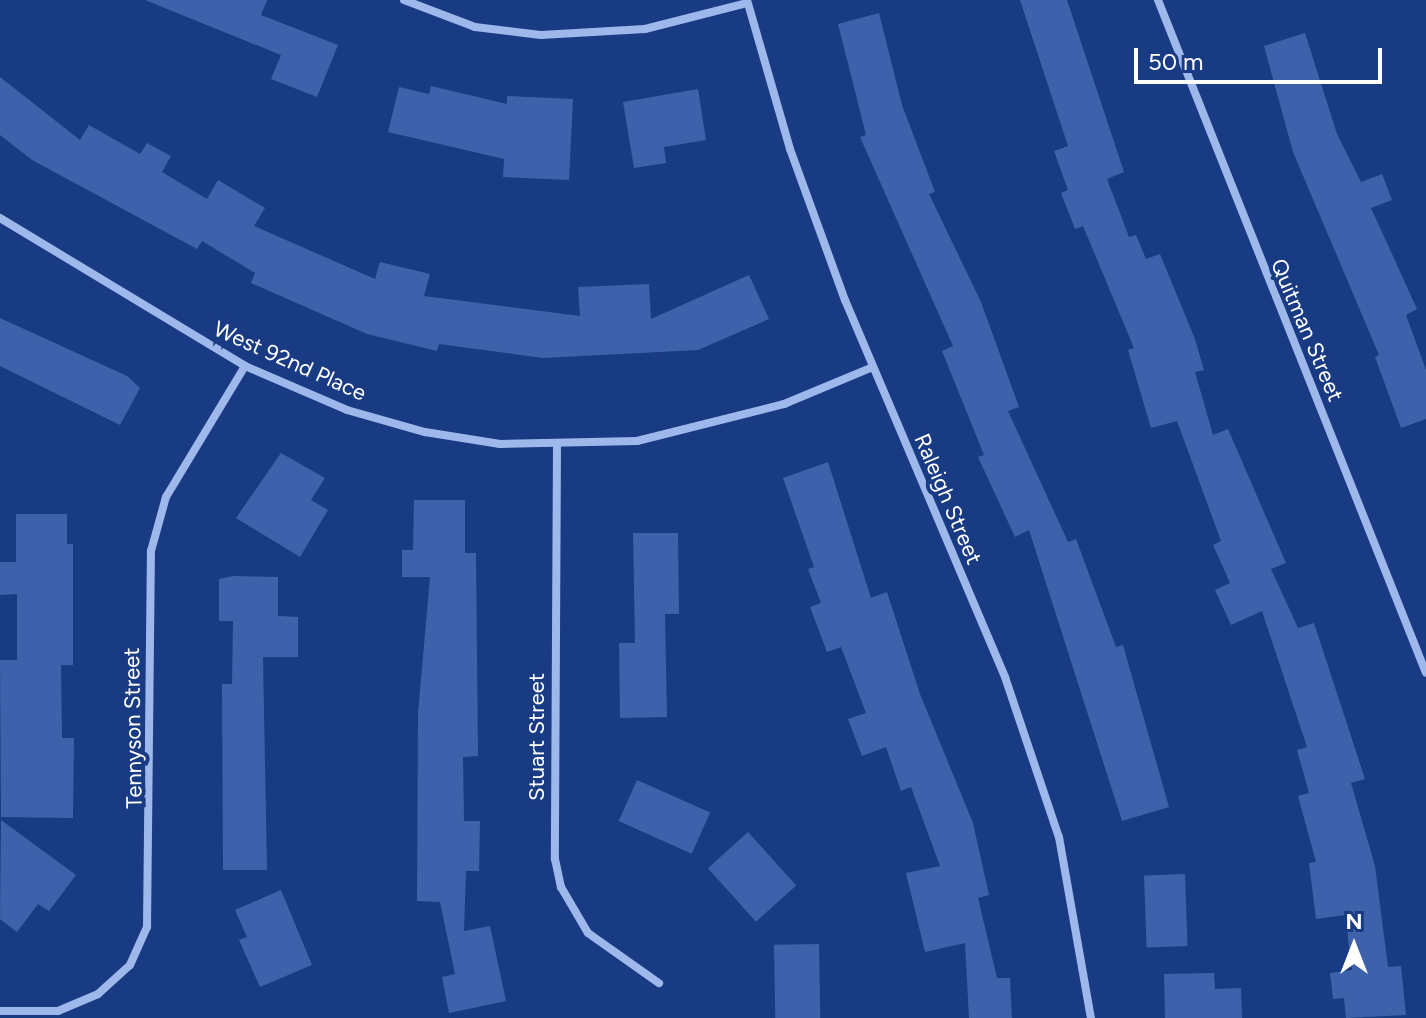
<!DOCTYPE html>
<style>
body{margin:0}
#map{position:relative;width:1426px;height:1018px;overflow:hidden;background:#193b83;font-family:Figtree,sans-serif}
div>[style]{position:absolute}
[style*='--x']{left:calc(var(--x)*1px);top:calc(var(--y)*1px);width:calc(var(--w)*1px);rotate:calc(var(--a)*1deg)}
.building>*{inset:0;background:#3d62ab;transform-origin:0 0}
.street>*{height:8px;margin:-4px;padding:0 4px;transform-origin:4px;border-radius:4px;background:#9eb8ec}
span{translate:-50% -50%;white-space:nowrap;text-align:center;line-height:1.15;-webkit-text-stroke:8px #193b83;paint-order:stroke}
.street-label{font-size:22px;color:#fff}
.north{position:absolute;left:1314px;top:906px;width:80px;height:80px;-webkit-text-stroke:6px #193b83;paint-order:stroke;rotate:0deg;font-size:22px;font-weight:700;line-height:32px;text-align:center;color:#fff}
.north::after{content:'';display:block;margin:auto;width:28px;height:36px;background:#fff;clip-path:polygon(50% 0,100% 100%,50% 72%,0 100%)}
.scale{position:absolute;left:1134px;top:48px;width:248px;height:36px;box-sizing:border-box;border:4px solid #fff;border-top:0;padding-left:10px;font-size:24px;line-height:28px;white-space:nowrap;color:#fff;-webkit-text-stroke:6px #193b83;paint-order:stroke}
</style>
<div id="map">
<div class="building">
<div style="clip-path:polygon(145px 0,267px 0,261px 15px,338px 45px,317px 97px,271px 79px,281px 55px)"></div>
<div style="clip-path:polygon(1020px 0,1067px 0,1124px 172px,1107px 179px,1129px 237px,1136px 235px,1146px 259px,1160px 254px,1195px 339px,1204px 370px,1195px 372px,1213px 435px,1228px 429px,1286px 563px,1271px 569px,1298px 628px,1314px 623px,1365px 779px,1351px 783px,1375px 866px,1388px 967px,1401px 966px,1406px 1015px,1346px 1018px,1344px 998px,1333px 999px,1330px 973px,1352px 970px,1345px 915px,1316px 919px,1309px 863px,1316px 862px,1298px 796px,1309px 793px,1297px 750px,1307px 747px,1262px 611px,1231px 625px,1215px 590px,1230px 583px,1213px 545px,1221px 541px,1177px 421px,1151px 428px,1128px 350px,1134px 348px,1083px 226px,1075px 229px,1061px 193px,1068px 190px,1054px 151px,1068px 146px)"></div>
<div style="clip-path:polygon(879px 13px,902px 105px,935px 192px,929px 194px,981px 302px,1019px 407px,1008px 411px,1068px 542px,1076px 539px,1116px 647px,1123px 645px,1169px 807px,1122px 821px,1029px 530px,1015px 537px,978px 457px,984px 455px,942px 351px,953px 346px,860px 137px,866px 135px,838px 24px)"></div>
<div style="clip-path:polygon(1305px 33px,1337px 134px,1361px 182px,1382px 174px,1392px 200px,1371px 208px,1417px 309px,1406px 315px,1426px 370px,1426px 419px,1401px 428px,1375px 357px,1379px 355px,1293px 152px,1264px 46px)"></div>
<div style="clip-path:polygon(0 77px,80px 140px,89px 125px,140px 154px,147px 143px,171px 156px,162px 172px,207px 199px,218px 180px,265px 208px,254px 226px,375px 279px,380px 262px,430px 274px,424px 296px,580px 316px,578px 287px,649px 284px,651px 319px,749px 275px,769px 319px,698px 350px,543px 358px,439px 344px,437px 351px,367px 334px,251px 283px,255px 273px,202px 241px,197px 249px,32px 160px,0 135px)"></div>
<div style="clip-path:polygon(431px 86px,507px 104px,507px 96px,573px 99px,569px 180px,503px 177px,504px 159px,388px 132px,399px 87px,429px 94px)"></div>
<div style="clip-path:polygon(698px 89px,706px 140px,664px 147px,666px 163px,634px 168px,623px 102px)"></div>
<div style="clip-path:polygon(0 318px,127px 376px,140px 388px,120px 425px,0 366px)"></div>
<div style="clip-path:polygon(281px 453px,325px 478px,311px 500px,328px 510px,300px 557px,236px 518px)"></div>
<div style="clip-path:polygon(828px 462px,871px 598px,887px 592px,920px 694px,973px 823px,989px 895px,978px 898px,997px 978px,1010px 978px,1012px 1018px,969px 1018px,965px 943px,925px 952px,906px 873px,940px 866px,911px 787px,901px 791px,886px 747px,862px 756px,848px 719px,866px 713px,841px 647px,827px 652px,810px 607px,821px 603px,808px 569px,814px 567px,783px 478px)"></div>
<div style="clip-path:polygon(414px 500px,465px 500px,465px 553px,476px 553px,478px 756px,463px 757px,464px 821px,480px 821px,479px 871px,466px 871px,464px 931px,490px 926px,506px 1001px,449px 1013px,442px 977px,455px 974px,440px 902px,417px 901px,418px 713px,430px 577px,402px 577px,402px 550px,413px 550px)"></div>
<div style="clip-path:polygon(16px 514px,67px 514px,67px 544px,73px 544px,73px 665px,61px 665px,62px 738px,74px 738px,73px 818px,1px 817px,0 660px,17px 660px,17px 594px,0 595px,0 562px,16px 562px)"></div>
<div style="clip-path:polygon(633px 533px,678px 533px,679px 614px,665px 614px,667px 717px,620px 718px,619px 643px,635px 643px)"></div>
<div style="clip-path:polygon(233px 576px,278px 577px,278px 616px,298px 617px,298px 657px,263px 657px,267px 870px,223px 870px,222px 684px,232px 684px,233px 621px,219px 621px,219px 579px)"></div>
<div style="left:637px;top:780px;width:80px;height:45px;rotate:24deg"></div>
<div style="clip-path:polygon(1px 820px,76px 875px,49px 911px,38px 904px,17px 932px,0 919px)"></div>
<div style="left:748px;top:832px;width:72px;height:54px;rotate:48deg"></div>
<div style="left:1185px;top:874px;width:72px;height:41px;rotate:88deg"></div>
<div style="clip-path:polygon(281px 890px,312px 965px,260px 987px,239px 940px,247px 937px,235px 910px)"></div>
<div style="left:819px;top:944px;width:74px;height:45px;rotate:89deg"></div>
<div style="clip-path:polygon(1214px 973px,1215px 989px,1241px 988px,1242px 1018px,1165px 1018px,1164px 974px)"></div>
</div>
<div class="street">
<div style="--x:404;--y:0;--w:76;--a:20.8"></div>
<div style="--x:475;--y:27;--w:66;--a:6.9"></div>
<div style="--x:541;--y:35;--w:104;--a:-3.3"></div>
<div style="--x:645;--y:29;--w:105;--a:-14.3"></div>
<div style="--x:747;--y:0;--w:155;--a:73.9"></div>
<div style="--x:790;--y:149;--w:161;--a:70"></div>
<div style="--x:845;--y:300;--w:410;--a:67"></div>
<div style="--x:1005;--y:677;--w:169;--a:71.4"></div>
<div style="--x:1059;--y:837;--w:184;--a:80"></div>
<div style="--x:1158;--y:0;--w:724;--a:68.29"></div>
<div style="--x:0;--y:218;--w:286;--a:31.1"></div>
<div style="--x:245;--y:366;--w:111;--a:23.3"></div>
<div style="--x:347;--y:410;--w:81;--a:15.8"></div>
<div style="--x:425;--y:432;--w:76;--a:9.1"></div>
<div style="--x:500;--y:444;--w:137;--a:-1.3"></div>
<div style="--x:637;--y:441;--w:152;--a:-14.1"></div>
<div style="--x:784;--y:404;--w:96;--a:-22.6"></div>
<div style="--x:557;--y:445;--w:414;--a:90.3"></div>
<div style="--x:555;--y:859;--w:29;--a:78"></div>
<div style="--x:561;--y:887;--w:53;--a:59.6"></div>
<div style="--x:588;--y:933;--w:87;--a:35.2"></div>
<div style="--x:0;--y:1011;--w:58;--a:0"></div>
<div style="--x:58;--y:1011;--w:43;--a:-23"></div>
<div style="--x:98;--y:994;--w:43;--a:-42.2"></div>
<div style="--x:130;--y:965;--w:42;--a:-65.9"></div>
<div style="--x:147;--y:927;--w:376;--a:-89.4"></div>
<div style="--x:151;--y:551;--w:56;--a:-74.5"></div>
<div style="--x:166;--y:497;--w:153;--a:-58.9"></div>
</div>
<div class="street-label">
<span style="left:1307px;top:330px;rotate:67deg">Quitman Street</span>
<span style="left:290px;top:361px;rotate:24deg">West 92nd Place</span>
<span style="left:948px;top:499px;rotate:67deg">Raleigh Street</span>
<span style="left:133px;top:728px;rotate:-91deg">Tennyson Street</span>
<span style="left:537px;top:737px;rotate:-90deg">Stuart Street</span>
</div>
<div class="north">N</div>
<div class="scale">50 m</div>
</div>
